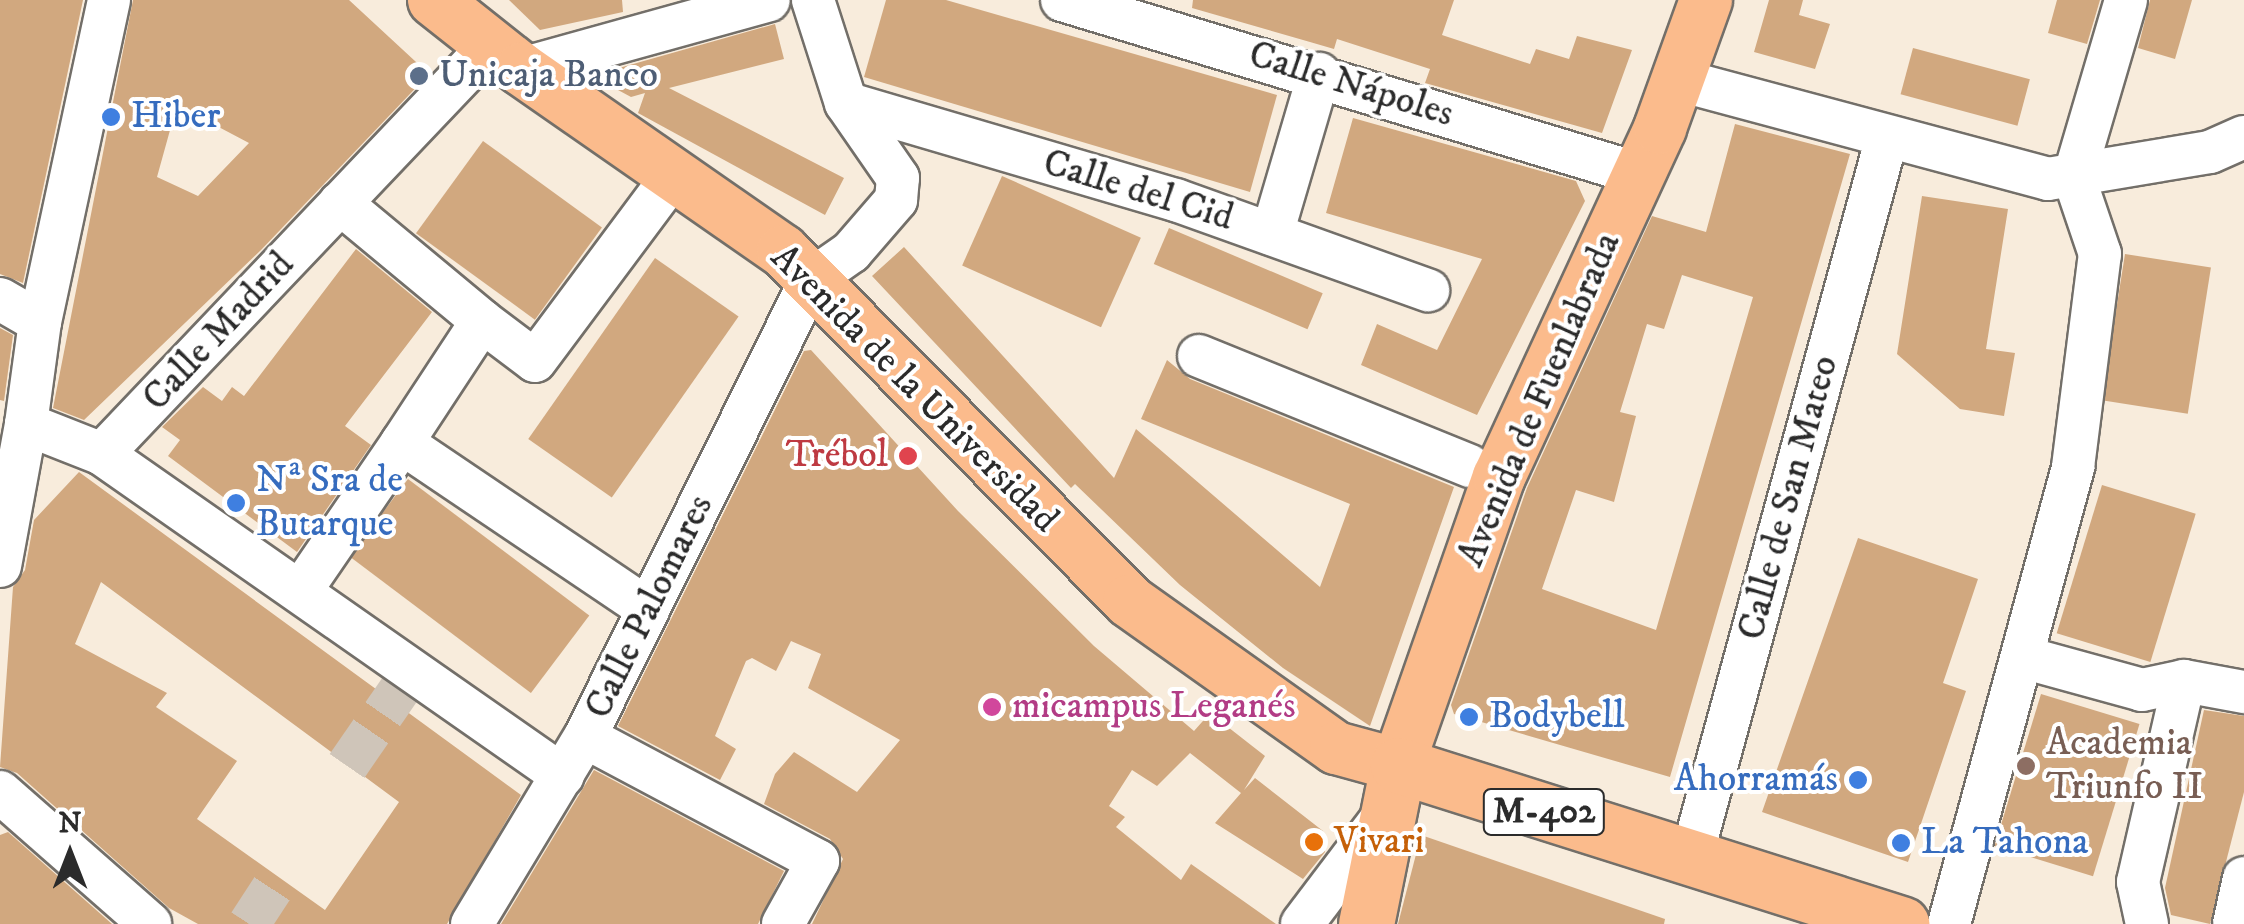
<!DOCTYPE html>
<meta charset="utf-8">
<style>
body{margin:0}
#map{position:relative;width:2244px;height:924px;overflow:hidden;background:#f8ecdc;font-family:"IM FELL DW Pica",serif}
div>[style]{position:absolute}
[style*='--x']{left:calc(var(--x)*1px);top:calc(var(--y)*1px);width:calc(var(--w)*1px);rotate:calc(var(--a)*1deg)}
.building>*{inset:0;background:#d1a87f;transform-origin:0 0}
.minor-tunnel>*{height:42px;margin-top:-21px;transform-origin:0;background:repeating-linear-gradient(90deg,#cfc5b9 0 42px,transparent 0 63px)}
.roads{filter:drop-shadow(2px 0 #736f69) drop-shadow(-2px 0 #736f69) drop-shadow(0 2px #736f69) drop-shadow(0 -2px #736f69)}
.minor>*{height:42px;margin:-21px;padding:0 21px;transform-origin:21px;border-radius:21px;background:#fff}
.major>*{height:52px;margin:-26px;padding:0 26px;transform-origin:26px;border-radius:26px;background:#fbbb8c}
.highway>*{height:55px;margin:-27.5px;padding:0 27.5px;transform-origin:27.5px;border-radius:27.5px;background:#fbbb8c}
.dots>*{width:28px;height:28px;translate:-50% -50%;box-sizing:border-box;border:5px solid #fff;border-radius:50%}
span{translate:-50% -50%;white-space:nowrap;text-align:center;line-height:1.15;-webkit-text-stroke:8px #fff;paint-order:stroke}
.shield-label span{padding:2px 8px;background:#fff;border:2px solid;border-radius:8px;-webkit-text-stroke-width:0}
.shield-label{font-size:35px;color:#2b2b2b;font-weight:700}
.service-label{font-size:38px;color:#4e5e75}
.left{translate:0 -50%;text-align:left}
.street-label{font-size:38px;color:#2b2b2b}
.shop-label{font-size:38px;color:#366cbe}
.right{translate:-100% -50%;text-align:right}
.health-label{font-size:38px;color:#be3a42}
.hotel-label{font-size:38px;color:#b23c85}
.education-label{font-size:38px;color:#785e54}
.food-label{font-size:38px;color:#c56008}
.north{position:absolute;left:20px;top:804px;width:100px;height:100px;-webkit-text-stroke:8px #fff;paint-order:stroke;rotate:0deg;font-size:28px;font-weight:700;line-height:40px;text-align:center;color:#2b2b2b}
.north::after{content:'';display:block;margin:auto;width:35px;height:45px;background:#2b2b2b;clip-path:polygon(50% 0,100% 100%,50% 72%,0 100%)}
</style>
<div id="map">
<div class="building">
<div style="clip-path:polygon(0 0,83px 0,23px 283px,0 274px)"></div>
<div style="clip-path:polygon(evenodd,133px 0,349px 0,429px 74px,261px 250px,84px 420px,53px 408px,133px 0,177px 105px,249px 143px,198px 196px,157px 177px,177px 105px)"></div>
<div style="clip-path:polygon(509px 0,622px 0,623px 12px,540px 30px)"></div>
<div style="clip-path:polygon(886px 0,946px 0,1277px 95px,1250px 192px,864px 77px)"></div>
<div style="clip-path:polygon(1193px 0,1454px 0,1442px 35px,1530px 64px,1536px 49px,1569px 59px,1577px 36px,1632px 50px,1602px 133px,1425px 83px,1430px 69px,1337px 39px,1334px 49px,1310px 42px,1192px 8px)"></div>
<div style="clip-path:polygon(1769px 0,1803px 0,1799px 15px,1830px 24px,1815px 69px,1754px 52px)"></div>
<div style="clip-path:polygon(2057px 0,2100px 0,2087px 44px,2048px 33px)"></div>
<div style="clip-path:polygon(2150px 0,2192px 0,2175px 59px,2138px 48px)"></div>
<div style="clip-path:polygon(775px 24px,784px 59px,669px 88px,844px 178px,825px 215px,638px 113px,645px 93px,631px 97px,618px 90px,619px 68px)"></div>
<div style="left:1913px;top:48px;width:121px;height:48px;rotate:15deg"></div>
<div style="clip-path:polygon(1353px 118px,1576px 181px,1585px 201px,1477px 415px,1361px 365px,1377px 324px,1437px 350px,1482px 259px,1326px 213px)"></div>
<div style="clip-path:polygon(evenodd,1735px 124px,1850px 154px,1670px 777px,1454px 714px,1451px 705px,1527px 488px,1652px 216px,1706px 232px,1735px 124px,1682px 275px,1753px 297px,1656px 630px,1542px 589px,1576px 490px,1614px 502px,1636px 416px,1620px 412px,1647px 324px,1664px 329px,1682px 275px)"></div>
<div style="left:483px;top:141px;width:147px;height:114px;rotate:36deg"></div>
<div style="left:1002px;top:176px;width:152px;height:98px;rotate:24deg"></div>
<div style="clip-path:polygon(1922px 196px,2008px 209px,1986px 349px,2015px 353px,2004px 416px,1960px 409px,1897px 354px)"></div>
<div style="left:1169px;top:228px;width:167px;height:39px;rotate:23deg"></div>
<div style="clip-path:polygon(904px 247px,1114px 478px,1136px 429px,1320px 587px,1350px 504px,1141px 419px,1167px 360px,1190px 379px,1454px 487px,1370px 726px,1283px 668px,1180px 585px,1075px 484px,1071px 488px,872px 276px)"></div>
<div style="clip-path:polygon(356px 249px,432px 312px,345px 426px,371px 445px,297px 552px,168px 456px,180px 440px,162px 427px,203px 387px,222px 401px,232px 387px,244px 396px)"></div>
<div style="left:2125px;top:254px;width:87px;height:148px;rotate:9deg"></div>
<div style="left:655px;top:258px;width:102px;height:221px;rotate:35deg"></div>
<div style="clip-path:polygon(0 328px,13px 335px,4px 401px,0 400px)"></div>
<div style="clip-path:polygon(811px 350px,958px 511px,1094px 646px,1194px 731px,1210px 713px,1265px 756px,1244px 790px,1255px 778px,1323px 831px,1325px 852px,1303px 879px,1215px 823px,1241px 793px,1190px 753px,1157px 786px,1132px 770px,1109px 806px,1125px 817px,1116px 827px,1181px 880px,1191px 864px,1276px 924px,812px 924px,843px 859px,830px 839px,764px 804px,775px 774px,794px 752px,857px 792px,900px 740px,808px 688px,821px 654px,791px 641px,776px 671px,752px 658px,746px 661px,715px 736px,736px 749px,720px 780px,618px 726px,804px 351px)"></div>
<div style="clip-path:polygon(evenodd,79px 472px,521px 795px,447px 924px,198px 924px,169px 908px,17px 773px,0 767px,13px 587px,25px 570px,34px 520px,79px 472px,101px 582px,399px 802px,325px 910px,197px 819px,237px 761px,156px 707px,167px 693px,75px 644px,101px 582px)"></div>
<div style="left:408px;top:479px;width:227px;height:97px;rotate:37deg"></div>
<div style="left:2102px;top:485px;width:98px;height:155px;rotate:17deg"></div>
<div style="clip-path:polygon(1858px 538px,1978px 579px,1943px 683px,1966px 691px,1908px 862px,1762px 812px)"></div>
<div style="left:2041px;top:694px;width:103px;height:159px;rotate:17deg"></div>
<div style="clip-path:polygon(2204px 710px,2244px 716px,2244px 792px,2210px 924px,2171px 915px,2165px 888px)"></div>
<div style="clip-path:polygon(594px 770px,784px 871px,758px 924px,501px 924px)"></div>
<div style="clip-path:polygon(8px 832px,112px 924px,0 924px,0 835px)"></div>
<div style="clip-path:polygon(1421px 835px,1665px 919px,1664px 924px,1398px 924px)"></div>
</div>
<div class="minor-tunnel">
<div style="--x:347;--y:766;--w:118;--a:-55.4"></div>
<div style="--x:249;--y:924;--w:55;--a:-56.9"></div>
</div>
<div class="roads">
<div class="minor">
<div style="--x:1062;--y:0;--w:603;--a:16.78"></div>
<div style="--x:521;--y:69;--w:257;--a:-15.5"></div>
<div style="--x:1679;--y:80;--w:382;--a:15"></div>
<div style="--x:2048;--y:179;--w:164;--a:-9.5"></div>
<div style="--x:2210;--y:152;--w:37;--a:-24"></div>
<div style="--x:846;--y:103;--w:344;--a:16.4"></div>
<div style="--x:1176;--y:200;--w:268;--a:19.7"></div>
<div style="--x:340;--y:203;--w:185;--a:39.7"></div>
<div style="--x:482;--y:321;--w:146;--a:123.3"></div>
<div style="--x:402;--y:443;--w:297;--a:34"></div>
<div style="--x:1272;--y:234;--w:167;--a:-73.6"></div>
<div style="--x:0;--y:299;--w:46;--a:29.9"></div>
<div style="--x:482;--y:321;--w:66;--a:37"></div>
<div style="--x:535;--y:361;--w:229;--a:-53.3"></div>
<div style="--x:1199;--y:356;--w:292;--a:22.1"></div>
<div style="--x:26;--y:424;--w:103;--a:-82.2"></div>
<div style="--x:40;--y:322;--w:329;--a:-77.9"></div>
<div style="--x:102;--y:454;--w:563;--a:-46.44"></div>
<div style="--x:0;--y:566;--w:144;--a:-79.6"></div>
<div style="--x:26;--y:424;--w:82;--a:21.5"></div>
<div style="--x:102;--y:454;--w:562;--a:34.93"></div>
<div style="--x:302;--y:589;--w:177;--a:-55.6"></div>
<div style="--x:2026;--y:658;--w:120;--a:15.4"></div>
<div style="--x:2142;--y:690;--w:43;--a:-12.1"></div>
<div style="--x:585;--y:737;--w:264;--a:28"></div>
<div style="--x:818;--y:861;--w:72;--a:119.1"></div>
<div style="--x:0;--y:792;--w:200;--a:41.3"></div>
<div style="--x:1691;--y:859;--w:748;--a:-74.81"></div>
<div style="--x:472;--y:924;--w:218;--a:-58.9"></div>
<div style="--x:585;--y:737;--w:510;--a:-63.69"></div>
<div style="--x:811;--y:280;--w:49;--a:-35"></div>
<div style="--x:851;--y:252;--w:69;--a:-49.1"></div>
<div style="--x:896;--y:200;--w:22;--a:-85"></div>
<div style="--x:898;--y:178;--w:91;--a:-124.7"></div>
<div style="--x:846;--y:103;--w:108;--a:-107.8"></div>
<div style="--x:1302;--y:924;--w:139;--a:-52.9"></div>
<div style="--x:1949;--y:924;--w:474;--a:-74.8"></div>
<div style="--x:2073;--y:467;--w:215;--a:-82.8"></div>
<div style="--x:2100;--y:254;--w:81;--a:-108.7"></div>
<div style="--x:2074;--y:177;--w:184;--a:-73.6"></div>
<div style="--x:2147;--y:924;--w:43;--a:-102.1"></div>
<div style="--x:2138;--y:882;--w:206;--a:-77.1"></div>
<div style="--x:2184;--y:681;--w:61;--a:10.4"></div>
<div style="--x:2234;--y:924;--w:47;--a:-77.7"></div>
</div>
<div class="major">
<div style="--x:434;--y:0;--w:111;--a:38.4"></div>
<div style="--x:521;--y:69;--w:319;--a:34.8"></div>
<div style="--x:783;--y:251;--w:492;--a:45.3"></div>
<div style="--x:1129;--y:601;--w:254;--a:35.4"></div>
<div style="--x:1336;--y:748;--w:64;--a:15.3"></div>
<div style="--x:1398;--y:765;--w:305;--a:-70.7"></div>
<div style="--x:1499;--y:477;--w:384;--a:-65.2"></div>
<div style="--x:1660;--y:128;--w:136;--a:-70.2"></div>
</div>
<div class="highway">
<div style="--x:1366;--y:924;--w:162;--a:-78.6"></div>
<div style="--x:1398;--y:765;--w:528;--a:17.54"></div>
</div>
</div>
<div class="dots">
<div style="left:419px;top:76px;background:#5c6f8a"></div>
<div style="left:111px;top:117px;background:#3f7fe0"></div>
<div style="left:908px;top:456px;background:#e0444e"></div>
<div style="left:236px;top:503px;background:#3f7fe0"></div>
<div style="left:992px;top:707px;background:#d1479c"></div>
<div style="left:1469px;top:717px;background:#3f7fe0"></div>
<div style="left:2026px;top:766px;background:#8d6e63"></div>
<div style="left:1858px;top:780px;background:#3f7fe0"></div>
<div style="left:1314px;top:842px;background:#e8710a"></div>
<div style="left:1901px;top:843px;background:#3f7fe0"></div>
</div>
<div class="shield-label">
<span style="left:1544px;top:812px">M-402</span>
</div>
<div class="service-label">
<span class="left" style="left:439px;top:76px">Unicaja Banco</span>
</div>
<div class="street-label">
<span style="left:1351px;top:85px;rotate:17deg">Calle Nápoles</span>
<span style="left:1138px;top:191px;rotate:17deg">Calle del Cid</span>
<span style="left:219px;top:332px;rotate:-47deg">Calle Madrid</span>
<span style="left:914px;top:389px;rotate:45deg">Avenida de la Universidad</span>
<span style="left:1540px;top:400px;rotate:-67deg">Avenida de Fuenlabrada</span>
<span style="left:1789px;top:498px;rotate:-75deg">Calle de San Mateo</span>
<span style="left:650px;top:607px;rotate:-64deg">Calle Palomares</span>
</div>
<div class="shop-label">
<span class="left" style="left:131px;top:117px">Hiber</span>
<span class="left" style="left:256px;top:503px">Nª Sra de<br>Butarque</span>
<span class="left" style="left:1489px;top:717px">Bodybell</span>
<span class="right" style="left:1838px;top:780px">Ahorramás</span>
<span class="left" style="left:1921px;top:843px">La Tahona</span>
</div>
<div class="health-label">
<span class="right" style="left:888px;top:456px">Trébol</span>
</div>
<div class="hotel-label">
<span class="left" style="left:1012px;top:707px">micampus Leganés</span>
</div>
<div class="education-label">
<span class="left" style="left:2046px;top:766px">Academia<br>Triunfo II</span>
</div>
<div class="food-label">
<span class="left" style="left:1334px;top:842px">Vivari</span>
</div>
<div class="north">N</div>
</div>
